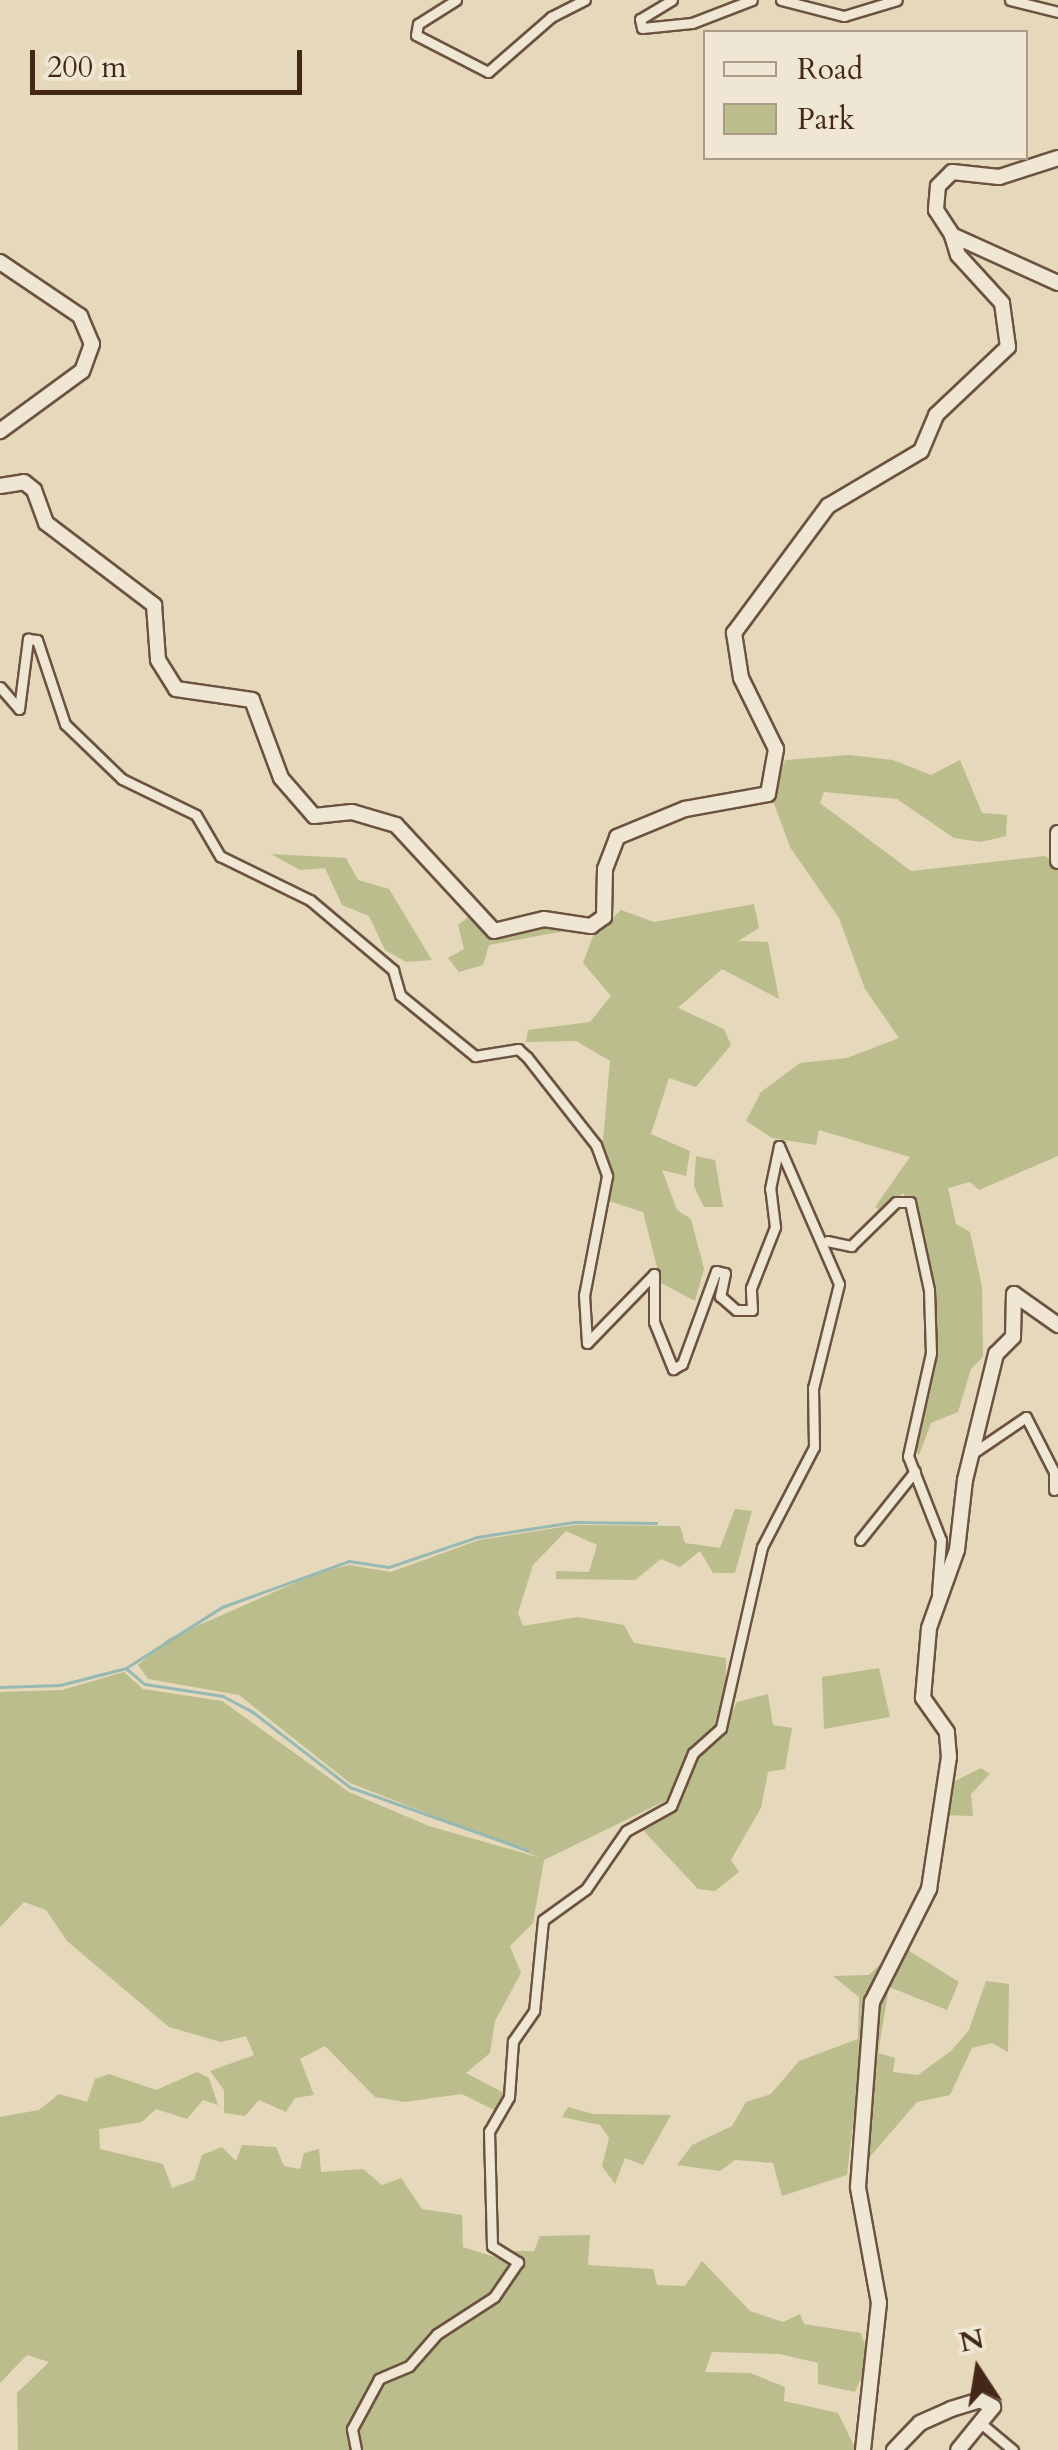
<!DOCTYPE html>
<style>
body{margin:0}
#map{position:relative;width:1058px;height:2450px;overflow:hidden;background:#e6d8bb;font-family:Cardo,serif}
div>[style]{position:absolute}
[style*='--x']{left:calc(var(--x)*1px);top:calc(var(--y)*1px);width:calc(var(--w)*1px);rotate:calc(var(--a)*1deg)}
.green>*{inset:0;background:#bbbd8c}
.stream>*{height:2.5px;margin:-1.25px;padding:0 1.25px;transform-origin:1.25px;border-radius:1.25px;background:#96b9b4}
.roads{filter:drop-shadow(2px 0 #6c5340) drop-shadow(-2px 0 #6c5340) drop-shadow(0 2px #6c5340) drop-shadow(0 -2px #6c5340)}
.street>*{height:9px;margin:-4.5px;padding:0 4.5px;transform-origin:4.5px;border-radius:4.5px;background:#efe6d3}
.secondary>*{height:14px;margin:-7px;padding:0 7px;transform-origin:7px;border-radius:7px;background:#efe6d3}
span{translate:-50% -50%;white-space:nowrap;text-align:center;line-height:1.15;-webkit-text-stroke:9px #efe6d3;paint-order:stroke}
.legend{position:absolute;left:703px;top:30px;width:325px;height:130px;box-sizing:border-box;background:#efe6d3;border:2px solid #ab9a88;margin:0;padding:12px 18px;list-style:none;font-size:30px;color:#442717}
.legend li{display:flex;align-items:center;gap:20px;height:50px}
.legend b{width:50px;border:2px solid #ab9a88}
.north{position:absolute;left:928px;top:2320px;width:100px;height:100px;-webkit-text-stroke:8px #efe6d3;paint-order:stroke;rotate:348deg;font-size:28px;font-weight:700;line-height:40px;text-align:center;color:#442717}
.north::after{content:'';display:block;margin:auto;width:35px;height:45px;background:#442717;clip-path:polygon(50% 0,100% 100%,50% 72%,0 100%)}
.scale{position:absolute;left:30px;top:50px;width:272px;height:45px;box-sizing:border-box;border:5px solid #442717;border-top:0;padding-left:12px;font-size:30px;line-height:35px;white-space:nowrap;color:#442717;-webkit-text-stroke:8px #efe6d3;paint-order:stroke}
</style>
<div id="map">
<div class="green">
<div style="clip-path:polygon(849px 755px,893px 760px,931px 775px,960px 760px,982px 813px,1007px 815px,1006px 836px,981px 842px,954px 838px,897px 799px,824px 792px,820px 803px,911px 871px,1045px 856px,1058px 866px,1058px 1156px,979px 1190px,970px 1182px,948px 1188px,956px 1224px,970px 1232px,982px 1286px,983px 1357px,971px 1369px,958px 1412px,931px 1423px,919px 1455px,912px 1447px,936px 1354px,936px 1308px,920px 1218px,903px 1193px,882px 1212px,875px 1207px,910px 1157px,819px 1130px,816px 1145px,772px 1138px,746px 1121px,761px 1092px,800px 1063px,847px 1058px,899px 1038px,865px 989px,839px 918px,790px 847px,772px 798px,785px 760px)"></div>
<div style="clip-path:polygon(271px 854px,346px 858px,358px 880px,389px 889px,432px 960px,406px 962px,385px 950px,369px 916px,342px 905px,325px 868px,300px 870px)"></div>
<div style="clip-path:polygon(754px 904px,759px 928px,738px 941px,768px 942px,779px 999px,722px 969px,678px 1008px,724px 1029px,731px 1045px,696px 1087px,669px 1078px,651px 1134px,690px 1151px,686px 1176px,662px 1170px,677px 1210px,691px 1219px,704px 1269px,695px 1301px,661px 1283px,643px 1212px,609px 1201px,603px 1141px,610px 1061px,576px 1041px,526px 1042px,528px 1030px,590px 1022px,611px 996px,583px 963px,593px 936px,621px 910px,654px 922px)"></div>
<div style="clip-path:polygon(472px 914px,490px 933px,507px 936px,549px 921px,586px 927px,489px 945px,483px 965px,459px 972px,448px 958px,464px 949px,458px 925px)"></div>
<div style="clip-path:polygon(696px 1156px,715px 1160px,723px 1207px,704px 1207px,694px 1186px)"></div>
<div style="clip-path:polygon(735px 1509px,752px 1511px,735px 1573px,713px 1573px,700px 1551px,680px 1567px,661px 1559px,635px 1580px,556px 1579px,556px 1571px,589px 1572px,597px 1545px,566px 1531px,533px 1565px,518px 1613px,523px 1626px,578px 1617px,624px 1625px,634px 1643px,726px 1658px,726px 1695px,717px 1723px,684px 1759px,669px 1799px,544px 1860px,533px 1923px,510px 1946px,521px 1973px,495px 2021px,490px 2053px,466px 2073px,504px 2093px,496px 2111px,462px 2094px,405px 2102px,375px 2097px,325px 2046px,300px 2059px,314px 2095px,295px 2098px,286px 2112px,259px 2100px,245px 2116px,224px 2113px,224px 2090px,210px 2071px,254px 2055px,246px 2036px,221px 2042px,169px 2027px,67px 1941px,46px 1910px,24px 1902px,0 1927px,0 1692px,62px 1690px,124px 1672px,143px 1689px,222px 1701px,349px 1792px,429px 1826px,541px 1858px,350px 1783px,239px 1695px,148px 1679px,138px 1665px,168px 1639px,317px 1573px,349px 1565px,391px 1572px,479px 1540px,575px 1525px,680px 1526px,685px 1543px,720px 1548px)"></div>
<div style="clip-path:polygon(879px 1668px,890px 1717px,824px 1729px,822px 1677px)"></div>
<div style="clip-path:polygon(768px 1694px,773px 1725px,792px 1728px,785px 1769px,768px 1772px,761px 1808px,731px 1860px,739px 1872px,715px 1891px,698px 1889px,640px 1827px,672px 1809px,695px 1756px,723px 1731px,737px 1702px)"></div>
<div style="clip-path:polygon(981px 1768px,990px 1774px,971px 1794px,973px 1816px,945px 1815px,951px 1783px)"></div>
<div style="clip-path:polygon(906px 1949px,959px 1982px,947px 2010px,889px 1987px,878px 2053px,895px 2058px,893px 2072px,918px 2075px,951px 2051px,969px 2030px,986px 1981px,1009px 1984px,1008px 2052px,992px 2043px,972px 2048px,950px 2095px,917px 2102px,862px 2166px,876px 2006px)"></div>
<div style="clip-path:polygon(880px 1964px,868px 1998px,847px 2175px,782px 2196px,773px 2163px,735px 2160px,720px 2171px,677px 2165px,692px 2145px,732px 2126px,746px 2102px,771px 2094px,799px 2061px,858px 2039px,859px 1997px,833px 1976px,869px 1975px)"></div>
<div style="clip-path:polygon(197px 2072px,209px 2078px,218px 2105px,203px 2100px,187px 2119px,156px 2109px,142px 2122px,99px 2129px,100px 2149px,163px 2164px,172px 2188px,194px 2180px,202px 2155px,222px 2147px,236px 2161px,242px 2145px,276px 2147px,284px 2166px,300px 2169px,304px 2153px,319px 2149px,321px 2172px,363px 2169px,382px 2185px,401px 2178px,422px 2209px,462px 2215px,463px 2247px,514px 2263px,493px 2295px,417px 2357px,378px 2376px,348px 2428px,353px 2450px,18px 2450px,17px 2393px,49px 2362px,27px 2355px,0 2383px,0 2117px,39px 2110px,59px 2094px,87px 2102px,95px 2079px,109px 2074px,156px 2090px)"></div>
<div style="clip-path:polygon(568px 2107px,593px 2114px,671px 2115px,643px 2165px,625px 2158px,615px 2184px,602px 2166px,609px 2138px,600px 2125px,562px 2117px)"></div>
<div style="clip-path:polygon(590px 2235px,588px 2265px,653px 2269px,657px 2285px,685px 2286px,702px 2261px,750px 2311px,783px 2322px,800px 2314px,804px 2324px,861px 2333px,870px 2360px,855px 2392px,818px 2384px,818px 2363px,780px 2354px,712px 2352px,705px 2372px,750px 2373px,785px 2387px,784px 2401px,838px 2413px,856px 2450px,361px 2450px,357px 2433px,383px 2379px,497px 2300px,521px 2261px,511px 2251px,534px 2251px,540px 2236px)"></div>
</div>
<div class="stream">
<div style="--x:127;--y:1669;--w:23;--a:40"></div>
<div style="--x:145;--y:1684;--w:79;--a:8.7"></div>
<div style="--x:223;--y:1696;--w:34;--a:28"></div>
<div style="--x:253;--y:1712;--w:123;--a:37.7"></div>
<div style="--x:350;--y:1787;--w:188;--a:19.6"></div>
<div style="--x:0;--y:1687;--w:60;--a:-1.9"></div>
<div style="--x:60;--y:1685;--w:68;--a:-14.4"></div>
<div style="--x:126;--y:1668;--w:114;--a:-32.4"></div>
<div style="--x:222;--y:1607;--w:135;--a:-19.9"></div>
<div style="--x:349;--y:1561;--w:40;--a:8.5"></div>
<div style="--x:389;--y:1567;--w:93;--a:-18.8"></div>
<div style="--x:477;--y:1537;--w:98;--a:-8.8"></div>
<div style="--x:574;--y:1522;--w:82;--a:0.7"></div>
</div>
<div class="roads">
<div class="street">
<div style="--x:456;--y:0;--w:45;--a:147.7"></div>
<div style="--x:418;--y:24;--w:11;--a:100"></div>
<div style="--x:416;--y:35;--w:81;--a:27.2"></div>
<div style="--x:488;--y:72;--w:84;--a:-41.1"></div>
<div style="--x:551;--y:17;--w:38;--a:-27"></div>
<div style="--x:672;--y:0;--w:37;--a:149"></div>
<div style="--x:640;--y:19;--w:9;--a:77"></div>
<div style="--x:642;--y:28;--w:50;--a:-5.7"></div>
<div style="--x:692;--y:23;--w:64;--a:-21"></div>
<div style="--x:781;--y:0;--w:65;--a:14.3"></div>
<div style="--x:844;--y:16;--w:55;--a:-16.8"></div>
<div style="--x:1010;--y:0;--w:49;--a:14"></div>
<div style="--x:0;--y:687;--w:29;--a:49"></div>
<div style="--x:19;--y:709;--w:71;--a:-82.7"></div>
<div style="--x:28;--y:639;--w:9;--a:6"></div>
<div style="--x:37;--y:640;--w:89;--a:71.6"></div>
<div style="--x:65;--y:724;--w:79;--a:44"></div>
<div style="--x:122;--y:779;--w:82;--a:25.9"></div>
<div style="--x:196;--y:815;--w:48;--a:59.7"></div>
<div style="--x:220;--y:856;--w:100;--a:26.1"></div>
<div style="--x:310;--y:900;--w:109;--a:40.1"></div>
<div style="--x:393;--y:970;--w:26;--a:74"></div>
<div style="--x:400;--y:995;--w:97;--a:39.1"></div>
<div style="--x:475;--y:1056;--w:44;--a:-9.2"></div>
<div style="--x:518;--y:1049;--w:12;--a:42"></div>
<div style="--x:527;--y:1057;--w:112;--a:51.9"></div>
<div style="--x:596;--y:1145;--w:33;--a:70"></div>
<div style="--x:607;--y:1176;--w:121;--a:100.9"></div>
<div style="--x:584;--y:1295;--w:48;--a:86.4"></div>
<div style="--x:587;--y:1343;--w:96;--a:-45.8"></div>
<div style="--x:654;--y:1274;--w:48;--a:90"></div>
<div style="--x:654;--y:1322;--w:51;--a:68"></div>
<div style="--x:673;--y:1369;--w:10;--a:-29"></div>
<div style="--x:682;--y:1364;--w:99;--a:-69.9"></div>
<div style="--x:716;--y:1271;--w:9;--a:13"></div>
<div style="--x:725;--y:1273;--w:24;--a:102"></div>
<div style="--x:720;--y:1296;--w:21;--a:41"></div>
<div style="--x:736;--y:1310;--w:16;--a:0"></div>
<div style="--x:752;--y:1310;--w:22;--a:-93"></div>
<div style="--x:751;--y:1288;--w:66;--a:-68.5"></div>
<div style="--x:775;--y:1227;--w:38;--a:-97"></div>
<div style="--x:770;--y:1189;--w:44;--a:-78.2"></div>
<div style="--x:779;--y:1146;--w:150;--a:66.5"></div>
<div style="--x:839;--y:1284;--w:107;--a:104"></div>
<div style="--x:813;--y:1388;--w:59;--a:89"></div>
<div style="--x:814;--y:1447;--w:113;--a:117.5"></div>
<div style="--x:762;--y:1547;--w:186;--a:102.8"></div>
<div style="--x:721;--y:1728;--w:38;--a:138"></div>
<div style="--x:693;--y:1753;--w:57;--a:112.5"></div>
<div style="--x:671;--y:1806;--w:51;--a:150.9"></div>
<div style="--x:626;--y:1831;--w:70;--a:124.6"></div>
<div style="--x:586;--y:1889;--w:53;--a:144.2"></div>
<div style="--x:543;--y:1920;--w:91;--a:95.6"></div>
<div style="--x:534;--y:2011;--w:37;--a:125"></div>
<div style="--x:513;--y:2041;--w:56;--a:94.1"></div>
<div style="--x:509;--y:2097;--w:39;--a:120"></div>
<div style="--x:489;--y:2131;--w:115;--a:88.5"></div>
<div style="--x:492;--y:2246;--w:31;--a:32"></div>
<div style="--x:518;--y:2262;--w:42;--a:124.4"></div>
<div style="--x:494;--y:2297;--w:68;--a:147"></div>
<div style="--x:437;--y:2334;--w:43;--a:131.2"></div>
<div style="--x:409;--y:2366;--w:33;--a:157"></div>
<div style="--x:379;--y:2379;--w:57;--a:118.4"></div>
<div style="--x:352;--y:2429;--w:21;--a:79"></div>
<div style="--x:827;--y:1241;--w:25;--a:12"></div>
<div style="--x:851;--y:1246;--w:63;--a:-44.4"></div>
<div style="--x:896;--y:1202;--w:14;--a:0"></div>
<div style="--x:910;--y:1202;--w:90;--a:77.8"></div>
<div style="--x:929;--y:1290;--w:63;--a:88.2"></div>
<div style="--x:931;--y:1353;--w:106;--a:102.6"></div>
<div style="--x:908;--y:1456;--w:90;--a:68.6"></div>
<div style="--x:941;--y:1540;--w:53;--a:94.3"></div>
<div style="--x:973;--y:1453;--w:64;--a:-34.2"></div>
<div style="--x:1026;--y:1417;--w:62;--a:63"></div>
<div style="--x:1054;--y:1472;--w:18;--a:90"></div>
<div style="--x:860;--y:1540;--w:88;--a:-51.4"></div>
<div style="--x:983;--y:2425;--w:39;--a:40"></div>
</div>
<div class="secondary">
<div style="--x:1058;--y:158;--w:62;--a:162.1"></div>
<div style="--x:999;--y:177;--w:47;--a:-173.9"></div>
<div style="--x:952;--y:172;--w:20;--a:135"></div>
<div style="--x:938;--y:186;--w:24;--a:95"></div>
<div style="--x:936;--y:210;--w:30;--a:57"></div>
<div style="--x:952;--y:235;--w:116;--a:24.4"></div>
<div style="--x:0;--y:262;--w:97;--a:34"></div>
<div style="--x:80;--y:316;--w:30;--a:67"></div>
<div style="--x:92;--y:344;--w:29;--a:110"></div>
<div style="--x:82;--y:371;--w:102;--a:143.8"></div>
<div style="--x:0;--y:486;--w:24;--a:-9"></div>
<div style="--x:24;--y:482;--w:13;--a:39"></div>
<div style="--x:34;--y:490;--w:35;--a:70"></div>
<div style="--x:46;--y:523;--w:136;--a:37.2"></div>
<div style="--x:154;--y:605;--w:55;--a:85.8"></div>
<div style="--x:158;--y:660;--w:34;--a:58"></div>
<div style="--x:176;--y:689;--w:77;--a:8.2"></div>
<div style="--x:252;--y:700;--w:83;--a:69.6"></div>
<div style="--x:281;--y:778;--w:50;--a:49"></div>
<div style="--x:314;--y:816;--w:38;--a:-6"></div>
<div style="--x:352;--y:812;--w:46;--a:16.5"></div>
<div style="--x:396;--y:825;--w:144;--a:47.2"></div>
<div style="--x:494;--y:931;--w:51;--a:-13.5"></div>
<div style="--x:544;--y:919;--w:48;--a:8.5"></div>
<div style="--x:591;--y:926;--w:16;--a:-35"></div>
<div style="--x:604;--y:917;--w:48;--a:-88.8"></div>
<div style="--x:605;--y:869;--w:34;--a:-69"></div>
<div style="--x:617;--y:837;--w:74;--a:-22.4"></div>
<div style="--x:685;--y:809;--w:84;--a:-10.2"></div>
<div style="--x:768;--y:794;--w:46;--a:-79.9"></div>
<div style="--x:776;--y:749;--w:79;--a:-116.2"></div>
<div style="--x:741;--y:678;--w:46;--a:-98.8"></div>
<div style="--x:734;--y:633;--w:158;--a:-53.5"></div>
<div style="--x:828;--y:506;--w:108;--a:-30.6"></div>
<div style="--x:921;--y:451;--w:39;--a:-67"></div>
<div style="--x:936;--y:415;--w:99;--a:-43.4"></div>
<div style="--x:1008;--y:347;--w:44;--a:-97.8"></div>
<div style="--x:1002;--y:303;--w:65;--a:-132.5"></div>
<div style="--x:958;--y:255;--w:21;--a:-107"></div>
<div style="--x:1058;--y:833;--w:28;--a:90"></div>
<div style="--x:863;--y:2450;--w:148;--a:-83.8"></div>
<div style="--x:879;--y:2303;--w:118;--a:-100.3"></div>
<div style="--x:858;--y:2187;--w:186;--a:-85.7"></div>
<div style="--x:872;--y:2002;--w:127;--a:-63.2"></div>
<div style="--x:929;--y:1889;--w:134;--a:-81.4"></div>
<div style="--x:949;--y:1757;--w:25;--a:-95"></div>
<div style="--x:947;--y:1732;--w:42;--a:-125.2"></div>
<div style="--x:923;--y:1698;--w:70;--a:-85.1"></div>
<div style="--x:929;--y:1628;--w:83;--a:-70.3"></div>
<div style="--x:957;--y:1550;--w:70;--a:-83.5"></div>
<div style="--x:965;--y:1480;--w:130;--a:-76.2"></div>
<div style="--x:996;--y:1354;--w:24;--a:-45"></div>
<div style="--x:1013;--y:1337;--w:43;--a:-88.7"></div>
<div style="--x:1014;--y:1294;--w:54;--a:35.2"></div>
<div style="--x:894;--y:2450;--w:37;--a:-46"></div>
<div style="--x:920;--y:2423;--w:34;--a:-24"></div>
<div style="--x:951;--y:2409;--w:30;--a:-17"></div>
<div style="--x:980;--y:2400;--w:15;--a:28"></div>
<div style="--x:993;--y:2407;--w:55;--a:129.1"></div>
</div>
</div>
<ul class="legend">
<li><b style="height:12px;background:#efe6d3"></b>Road</li>
<li><b style="height:28px;background:#bbbd8c"></b>Park</li>
</ul>
<div class="north">N</div>
<div class="scale">200 m</div>
</div>
